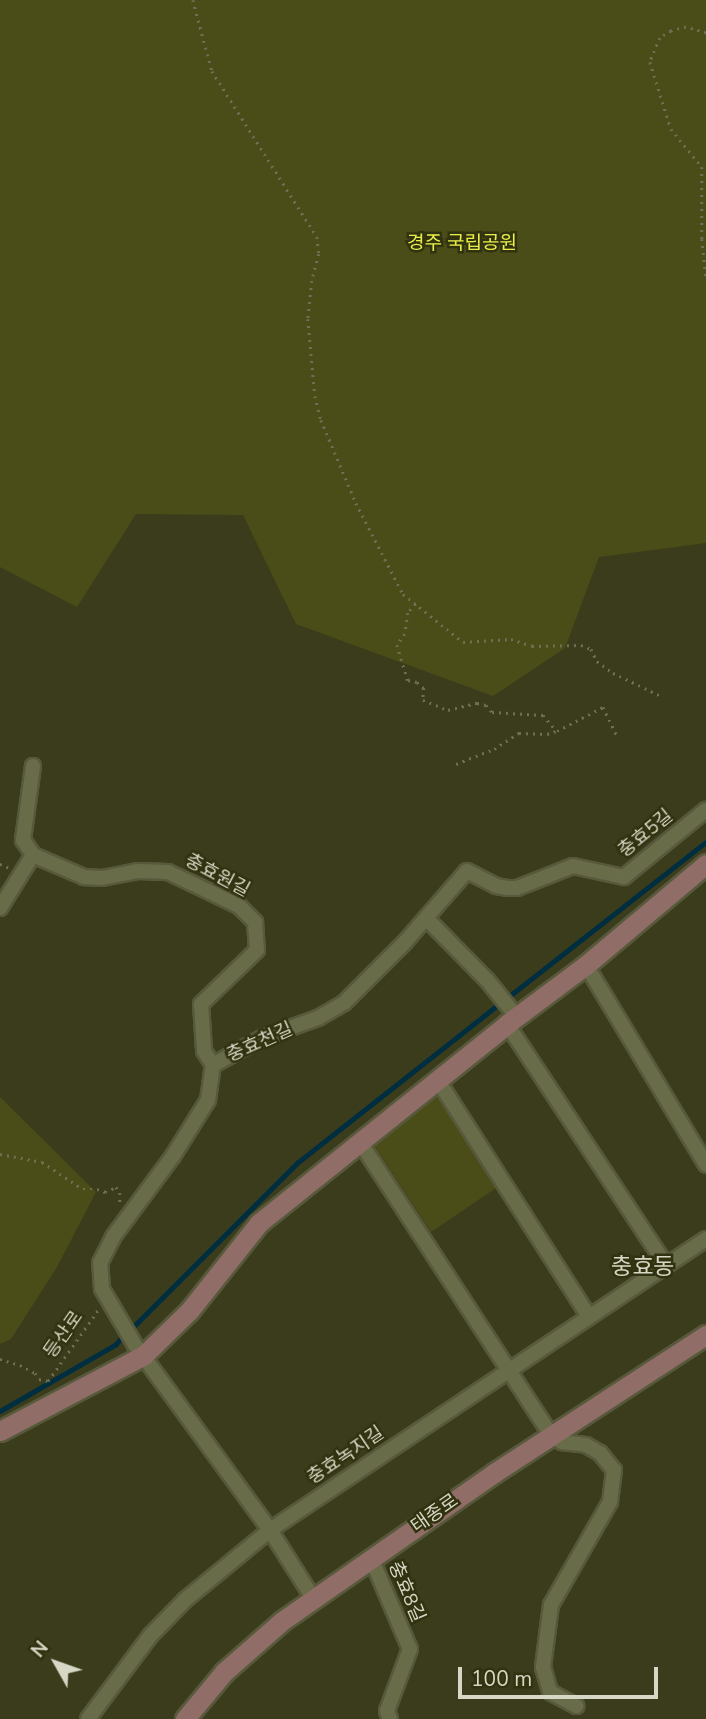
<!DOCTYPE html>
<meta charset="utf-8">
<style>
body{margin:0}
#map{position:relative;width:706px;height:1719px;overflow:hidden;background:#3b3c1b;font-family:"Nunito Sans","Noto Sans KR",sans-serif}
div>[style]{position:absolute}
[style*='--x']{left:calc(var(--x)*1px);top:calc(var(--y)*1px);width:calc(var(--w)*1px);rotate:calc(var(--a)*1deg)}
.green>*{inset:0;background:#4b4d18}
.stream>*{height:4.5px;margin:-2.25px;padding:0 2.25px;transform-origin:2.25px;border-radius:2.25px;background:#002e41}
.path>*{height:2.5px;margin-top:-1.25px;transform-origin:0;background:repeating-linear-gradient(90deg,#6e6f53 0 2px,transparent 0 7px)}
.roads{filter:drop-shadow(2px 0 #58593c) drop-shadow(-2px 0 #58593c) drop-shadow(0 2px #58593c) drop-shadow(0 -2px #58593c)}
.street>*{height:14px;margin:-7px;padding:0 7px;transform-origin:7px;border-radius:7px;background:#696c49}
.secondary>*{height:19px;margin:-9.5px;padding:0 9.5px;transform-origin:9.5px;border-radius:9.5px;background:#906d67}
span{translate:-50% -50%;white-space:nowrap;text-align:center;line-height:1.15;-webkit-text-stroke:5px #313210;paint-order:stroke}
.park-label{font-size:19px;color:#e8ed47}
.street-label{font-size:19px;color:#d6d7c4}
.quarter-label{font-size:23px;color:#d6d7c4}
.north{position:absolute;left:21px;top:1628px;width:70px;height:70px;-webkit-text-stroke:5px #313210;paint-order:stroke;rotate:310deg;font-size:19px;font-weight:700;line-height:28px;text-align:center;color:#d6d7c4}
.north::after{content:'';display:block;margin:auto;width:24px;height:32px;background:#d6d7c4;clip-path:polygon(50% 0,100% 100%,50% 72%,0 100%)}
.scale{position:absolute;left:458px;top:1667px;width:200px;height:32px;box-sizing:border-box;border:4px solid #d6d7c4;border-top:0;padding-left:9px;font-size:21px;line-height:24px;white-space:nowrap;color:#d6d7c4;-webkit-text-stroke:5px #313210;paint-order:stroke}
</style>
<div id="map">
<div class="green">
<div style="clip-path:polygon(0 0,706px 0,706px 543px,599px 557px,565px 648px,493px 696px,296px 624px,243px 515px,136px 514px,77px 607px,0 567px)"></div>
<div style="clip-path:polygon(428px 1094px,444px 1099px,499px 1186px,431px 1232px,374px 1145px,376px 1134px)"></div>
<div style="clip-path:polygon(0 1097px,96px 1192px,57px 1267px,11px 1339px,0 1344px)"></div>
</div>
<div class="stream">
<div style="--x:512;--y:994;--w:246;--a:-38.1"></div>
<div style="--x:131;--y:1329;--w:235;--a:-45"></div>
<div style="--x:297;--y:1163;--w:252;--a:-38.2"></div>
<div style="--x:0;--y:1411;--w:133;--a:-29.9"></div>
<div style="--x:115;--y:1345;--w:13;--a:-48"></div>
</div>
<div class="path">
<div style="--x:193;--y:0;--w:73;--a:75"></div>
<div style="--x:212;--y:71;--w:196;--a:57.7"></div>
<div style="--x:317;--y:237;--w:17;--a:83"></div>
<div style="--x:319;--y:254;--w:28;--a:105"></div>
<div style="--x:312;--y:281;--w:38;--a:96"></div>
<div style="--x:308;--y:319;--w:77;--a:84.8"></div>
<div style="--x:315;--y:396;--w:25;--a:76"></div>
<div style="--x:321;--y:420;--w:90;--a:67.1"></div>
<div style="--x:356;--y:503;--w:102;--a:62.7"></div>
<div style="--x:403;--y:594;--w:77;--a:38.7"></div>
<div style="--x:463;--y:642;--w:48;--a:-3.6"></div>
<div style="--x:511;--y:639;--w:22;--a:18"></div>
<div style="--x:532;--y:646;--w:49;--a:-1.2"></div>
<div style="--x:581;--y:645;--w:11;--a:22"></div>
<div style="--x:591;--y:649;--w:13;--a:63"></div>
<div style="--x:597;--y:661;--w:20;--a:37"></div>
<div style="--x:613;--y:673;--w:53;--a:25.6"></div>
<div style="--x:706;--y:33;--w:21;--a:-163"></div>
<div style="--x:686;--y:27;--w:16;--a:165"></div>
<div style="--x:671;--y:31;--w:13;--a:148"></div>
<div style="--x:660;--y:38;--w:26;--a:113"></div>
<div style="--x:650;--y:62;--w:70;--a:72.6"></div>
<div style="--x:671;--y:129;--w:49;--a:50.8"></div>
<div style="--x:702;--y:167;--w:72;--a:90"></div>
<div style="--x:702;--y:239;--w:39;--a:84"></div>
<div style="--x:416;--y:604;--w:12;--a:132"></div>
<div style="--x:408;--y:613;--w:21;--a:98"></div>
<div style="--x:405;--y:634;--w:14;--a:126"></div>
<div style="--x:397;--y:645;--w:37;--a:73"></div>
<div style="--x:408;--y:680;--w:9;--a:13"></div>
<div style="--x:417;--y:682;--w:9;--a:41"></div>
<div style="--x:424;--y:688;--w:12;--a:95"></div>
<div style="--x:423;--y:700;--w:27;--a:22"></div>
<div style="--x:448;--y:710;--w:30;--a:-14"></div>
<div style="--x:477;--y:703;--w:9;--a:13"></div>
<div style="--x:486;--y:705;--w:9;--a:49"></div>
<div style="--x:492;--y:712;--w:51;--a:3.4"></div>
<div style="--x:543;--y:715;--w:21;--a:49"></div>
<div style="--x:557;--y:731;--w:52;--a:-27.6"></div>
<div style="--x:603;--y:707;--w:32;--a:64"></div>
<div style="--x:456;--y:764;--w:41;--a:-21.5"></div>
<div style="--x:494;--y:749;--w:30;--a:-33"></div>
<div style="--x:519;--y:733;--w:28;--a:2"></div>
<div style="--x:547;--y:734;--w:9;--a:-18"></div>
<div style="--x:0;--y:864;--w:11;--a:22"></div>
<div style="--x:0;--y:1154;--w:43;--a:10.8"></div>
<div style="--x:42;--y:1162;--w:49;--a:33.4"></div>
<div style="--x:83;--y:1189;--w:14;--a:0"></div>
<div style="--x:97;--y:1189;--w:9;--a:21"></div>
<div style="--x:105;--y:1192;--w:12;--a:-24"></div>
<div style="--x:116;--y:1187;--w:7;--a:56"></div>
<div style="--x:120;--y:1193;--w:12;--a:90"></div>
<div style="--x:0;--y:1359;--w:21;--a:17"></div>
<div style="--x:20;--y:1365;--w:17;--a:28"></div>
<div style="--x:35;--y:1373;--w:7;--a:56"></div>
<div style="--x:39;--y:1379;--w:9;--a:13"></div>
<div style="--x:48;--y:1381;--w:87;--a:-54.8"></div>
</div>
<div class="roads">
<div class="street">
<div style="--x:33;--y:766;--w:75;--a:97.7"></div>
<div style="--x:23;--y:840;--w:18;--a:56"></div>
<div style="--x:0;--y:908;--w:62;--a:-58.1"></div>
<div style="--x:33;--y:855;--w:56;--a:23.3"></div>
<div style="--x:84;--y:877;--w:18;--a:3"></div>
<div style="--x:102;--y:878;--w:36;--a:-11"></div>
<div style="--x:137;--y:871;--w:31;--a:2"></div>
<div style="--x:168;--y:872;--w:79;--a:25.6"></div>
<div style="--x:239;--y:906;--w:23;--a:45"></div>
<div style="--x:255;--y:922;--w:28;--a:86"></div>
<div style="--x:257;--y:950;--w:78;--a:136"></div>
<div style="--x:201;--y:1004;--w:47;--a:86.3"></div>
<div style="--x:204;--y:1051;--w:17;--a:57"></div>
<div style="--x:426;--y:918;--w:87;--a:45.5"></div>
<div style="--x:487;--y:980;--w:48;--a:51"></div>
<div style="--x:586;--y:965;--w:233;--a:59"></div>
<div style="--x:507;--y:1024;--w:289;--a:56.6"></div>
<div style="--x:437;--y:1079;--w:282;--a:57.4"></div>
<div style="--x:360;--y:1142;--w:351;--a:56.9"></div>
<div style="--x:552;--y:1436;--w:12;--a:31"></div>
<div style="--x:562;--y:1442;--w:24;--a:7"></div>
<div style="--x:586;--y:1445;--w:16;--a:30"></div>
<div style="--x:600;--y:1453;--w:22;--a:51"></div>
<div style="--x:614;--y:1470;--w:32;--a:97"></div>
<div style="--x:610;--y:1502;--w:119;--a:119.8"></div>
<div style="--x:551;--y:1605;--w:63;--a:97.4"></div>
<div style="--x:543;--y:1667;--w:26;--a:74"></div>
<div style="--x:550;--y:1692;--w:30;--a:28"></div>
<div style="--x:371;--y:1558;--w:99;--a:66.8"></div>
<div style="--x:410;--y:1649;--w:66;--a:110.4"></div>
<div style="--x:387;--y:1711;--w:9;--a:69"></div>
<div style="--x:313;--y:1598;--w:80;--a:-122.3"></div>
<div style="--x:270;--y:1530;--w:229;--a:-126.1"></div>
<div style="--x:135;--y:1345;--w:65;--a:-120.5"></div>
<div style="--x:102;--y:1289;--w:26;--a:-94"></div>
<div style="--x:100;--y:1263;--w:29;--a:-63"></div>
<div style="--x:113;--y:1237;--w:101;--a:-53.5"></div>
<div style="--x:173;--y:1156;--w:66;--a:-58"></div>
<div style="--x:208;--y:1100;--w:35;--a:-82"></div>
<div style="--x:213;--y:1065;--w:56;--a:-28.9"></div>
<div style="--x:262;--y:1038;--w:59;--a:-19.7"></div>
<div style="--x:318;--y:1018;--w:30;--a:-30"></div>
<div style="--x:344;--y:1003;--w:86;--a:-45"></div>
<div style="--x:405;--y:942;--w:94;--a:-48.9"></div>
<div style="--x:467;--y:871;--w:33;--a:27"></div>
<div style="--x:496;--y:886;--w:11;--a:10"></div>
<div style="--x:507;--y:888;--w:10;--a:0"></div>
<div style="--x:517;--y:888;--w:60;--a:-21.4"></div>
<div style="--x:573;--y:866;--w:52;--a:12.2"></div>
<div style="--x:624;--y:877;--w:106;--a:-39.3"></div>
<div style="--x:88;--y:1719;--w:104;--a:-53.2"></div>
<div style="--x:150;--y:1636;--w:50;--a:-45.8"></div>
<div style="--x:185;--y:1600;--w:110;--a:-39.5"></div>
<div style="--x:270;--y:1530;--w:524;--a:-33.72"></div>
</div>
<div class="secondary">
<div style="--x:0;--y:1431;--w:163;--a:-27.8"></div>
<div style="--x:144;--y:1355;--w:64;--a:-44.4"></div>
<div style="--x:190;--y:1310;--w:111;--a:-51.6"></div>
<div style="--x:259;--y:1223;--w:318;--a:-38.7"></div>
<div style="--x:507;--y:1024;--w:99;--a:-36.8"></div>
<div style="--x:586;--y:965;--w:157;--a:-40.1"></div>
<div style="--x:185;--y:1719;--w:61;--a:-50.3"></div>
<div style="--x:224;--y:1672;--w:77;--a:-41.3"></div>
<div style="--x:282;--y:1621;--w:259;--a:-34.9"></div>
<div style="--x:494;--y:1473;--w:253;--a:-33.1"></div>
</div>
</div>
<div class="park-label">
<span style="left:462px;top:244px">경주 국립공원</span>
</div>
<div class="street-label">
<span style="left:646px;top:834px;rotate:-39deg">충효5길</span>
<span style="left:217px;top:876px;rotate:28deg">충효원길</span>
<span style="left:260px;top:1043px;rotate:-24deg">충효천길</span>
<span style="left:64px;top:1335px;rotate:-55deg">등산로</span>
<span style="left:346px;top:1456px;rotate:-34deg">충효녹지길</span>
<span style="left:435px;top:1514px;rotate:-35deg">태종로</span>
<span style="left:406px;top:1592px;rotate:67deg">충효8길</span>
</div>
<div class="quarter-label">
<span style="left:643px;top:1267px">충효동</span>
</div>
<div class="north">N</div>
<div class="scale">100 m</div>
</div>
